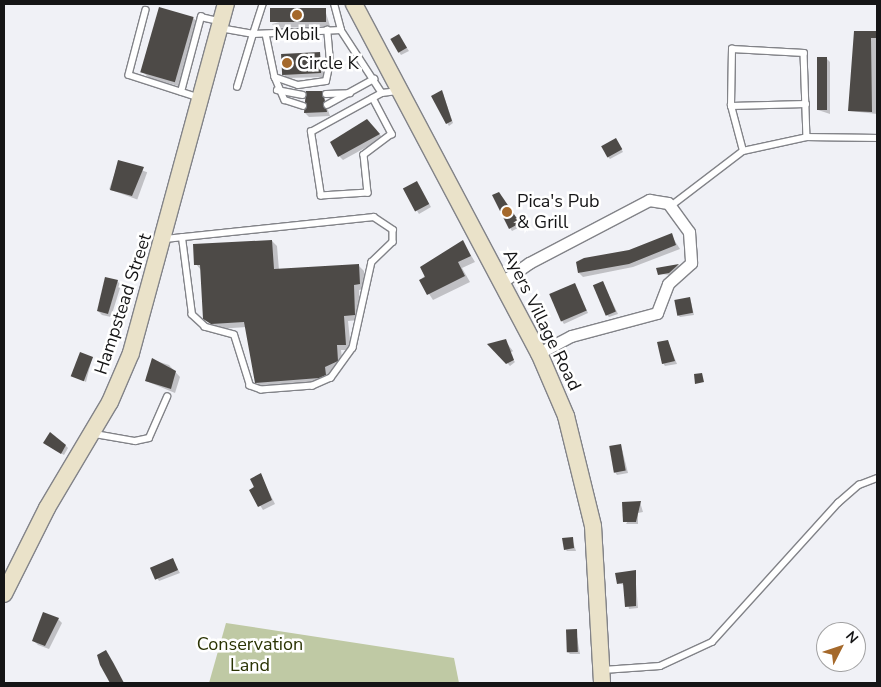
<!DOCTYPE html>
<style>
body{margin:0}
#map{position:relative;width:881px;height:687px;overflow:hidden;background:#f0f1f6;font-family:"Nunito Sans",sans-serif}
div>[style]{position:absolute}
[style*='--x']{left:calc(var(--x)*1px);top:calc(var(--y)*1px);width:calc(var(--w)*1px);rotate:calc(var(--a)*1deg)}
.green>*{inset:0;background:#bfc9a4}
.shadow>*{inset:0;background:#0003;transform-origin:0 0}
.building>*{inset:0;background:#4d4a47;transform-origin:0 0}
.roads{filter:drop-shadow(1px 0 #828388) drop-shadow(-1px 0 #828388) drop-shadow(0 1px #828388) drop-shadow(0 -1px #828388)}
.service>*{height:5.5px;margin:-2.75px;padding:0 2.75px;transform-origin:2.75px;border-radius:2.75px;background:#fff}
.minor>*{height:11px;margin:-5.5px;padding:0 5.5px;transform-origin:5.5px;border-radius:5.5px;background:#fff}
.secondary>*{height:16px;margin:-8px;padding:0 8px;transform-origin:8px;border-radius:8px;background:#eae2c9}
.dots>*{width:14px;height:14px;translate:-50% -50%;box-sizing:border-box;border:2px solid #fff;border-radius:50%}
span{translate:-50% -50%;white-space:nowrap;text-align:center;line-height:1.15;-webkit-text-stroke:5px #fff;paint-order:stroke}
.poi-label{font-size:18px;color:#151516}
.left{translate:0 -50%;text-align:left}
.street-label{font-size:18px;color:#151516}
.park-label{font-size:18px;color:#2a3303}
.frame{position:absolute;inset:0;border:5px solid #151516;pointer-events:none}
.north{position:absolute;left:816px;top:622px;width:50px;height:50px;box-sizing:border-box;background:#fff;border:1px solid #a1a1a2;border-radius:50%;rotate:49deg;font-size:14px;font-weight:700;line-height:20px;text-align:center;color:#151516}
.north::after{content:'';display:block;margin:auto;width:18px;height:22px;background:#a5692b;clip-path:polygon(50% 0,100% 100%,50% 72%,0 100%)}
</style>
<div id="map">
<div class="green">
<div style="clip-path:polygon(226px 623px,454px 658px,459px 683px,209px 683px)"></div>
</div>
<div class="shadow">
<div style="clip-path:polygon(325px 10px,330px 26px,276px 28px,272px 24px)"></div>
<div style="clip-path:polygon(193px 18px,199px 23px,182px 87px,149px 78px,143px 72px)"></div>
<div style="clip-path:polygon(855px 32px,877px 32px,877px 114px,850px 111px)"></div>
<div style="clip-path:polygon(399px 36px,409px 51px,401px 55px,399px 52px)"></div>
<div style="clip-path:polygon(320px 53px,324px 77px,287px 78px,283px 74px)"></div>
<div style="clip-path:polygon(826px 58px,830px 62px,830px 114px,818px 110px)"></div>
<div style="clip-path:polygon(442px 91px,453px 123px,449px 126px,447px 123px)"></div>
<div style="clip-path:polygon(322px 92px,330px 116px,309px 117px,305px 113px)"></div>
<div style="clip-path:polygon(371px 125px,383px 138px,343px 160px,339px 156px)"></div>
<div style="clip-path:polygon(616px 140px,623px 152px,610px 159px,607px 156px)"></div>
<div style="left:119px;top:162px;width:30px;height:29px;rotate:20deg"></div>
<div style="clip-path:polygon(419px 185px,431px 207px,419px 214px,404px 190px)"></div>
<div style="clip-path:polygon(499px 193px,522px 226px,512px 231px,510px 228px)"></div>
<div style="clip-path:polygon(671px 235px,680px 249px,633px 267px,583px 277px,579px 273px)"></div>
<div style="clip-path:polygon(272px 241px,277px 246px,279px 270px,358px 265px,364px 271px,365px 289px,359px 290px,360px 320px,348px 321px,351px 350px,341px 350px,343px 366px,330px 372px,330px 380px,262px 388px,256px 382px,247px 327px,217px 329px,204px 318px,201px 270px,196px 264px)"></div>
<div style="clip-path:polygon(463px 242px,475px 262px,462px 268px,470px 282px,433px 300px,420px 280px)"></div>
<div style="clip-path:polygon(679px 265px,672px 275px,659px 274px,658px 269px)"></div>
<div style="clip-path:polygon(117px 281px,121px 285px,111px 317px,102px 315px,98px 311px)"></div>
<div style="clip-path:polygon(603px 283px,618px 314px,609px 317px,607px 315px)"></div>
<div style="clip-path:polygon(574px 284px,588px 313px,564px 324px,562px 321px)"></div>
<div style="clip-path:polygon(690px 298px,694px 315px,680px 317px,678px 315px)"></div>
<div style="clip-path:polygon(505px 341px,513px 351px,509px 354px,515px 362px,510px 366px,490px 345px)"></div>
<div style="clip-path:polygon(668px 342px,677px 364px,665px 366px,663px 363px)"></div>
<div style="clip-path:polygon(92px 358px,86px 382px,72px 375px)"></div>
<div style="clip-path:polygon(153px 360px,169px 365px,180px 377px,175px 393px,146px 381px)"></div>
<div style="clip-path:polygon(47px 445px,66px 446px,68px 448px,64px 455px)"></div>
<div style="clip-path:polygon(621px 445px,628px 473px,617px 475px,615px 472px)"></div>
<div style="clip-path:polygon(260px 474px,275px 504px,263px 510px,251px 491px)"></div>
<div style="clip-path:polygon(640px 502px,643px 512px,638px 513px,638px 524px,626px 524px)"></div>
<div style="clip-path:polygon(572px 539px,576px 551px,567px 551px,565px 549px)"></div>
<div style="clip-path:polygon(173px 560px,180px 573px,159px 581px,152px 569px)"></div>
<div style="clip-path:polygon(635px 572px,638px 608px,629px 609px,624px 585px,618px 583px)"></div>
<div style="clip-path:polygon(58px 619px,62px 623px,49px 649px,38px 645px,34px 641px)"></div>
<div style="clip-path:polygon(576px 631px,580px 654px,570px 654px,568px 652px)"></div>
</div>
<div class="building">
<div style="left:159px;top:7px;width:36px;height:68px;rotate:16deg"></div>
<div style="left:326px;top:8px;width:14px;height:56px;rotate:90deg"></div>
<div style="clip-path:polygon(854px 31px,877px 31px,877px 38px,871px 38px,872px 112px,848px 111px)"></div>
<div style="left:399px;top:34px;width:16px;height:10px;rotate:60deg"></div>
<div style="left:320px;top:52px;width:21px;height:39px;rotate:87deg"></div>
<div style="left:817px;top:57px;width:10px;height:53px"></div>
<div style="clip-path:polygon(442px 90px,452px 121px,446px 124px,431px 96px)"></div>
<div style="clip-path:polygon(306px 91px,323px 91px,327px 112px,304px 113px)"></div>
<div style="clip-path:polygon(367px 119px,380px 134px,338px 157px,330px 142px)"></div>
<div style="left:616px;top:138px;width:13px;height:17px;rotate:61deg"></div>
<div style="clip-path:polygon(118px 160px,144px 167px,132px 196px,110px 190px)"></div>
<div style="left:417px;top:181px;width:26px;height:16px;rotate:62deg"></div>
<div style="clip-path:polygon(499px 192px,520px 223px,509px 229px,492px 195px)"></div>
<div style="clip-path:polygon(672px 233px,676px 245px,629px 264px,578px 273px,576px 262px,584px 258px,629px 250px)"></div>
<div style="clip-path:polygon(272px 240px,274px 269px,359px 264px,360px 284px,354px 285px,355px 315px,344px 316px,346px 345px,337px 345px,338px 361px,325px 367px,326px 375px,319px 378px,255px 383px,244px 322px,211px 324px,203px 319px,200px 265px,194px 265px,193px 244px)"></div>
<div style="clip-path:polygon(463px 240px,471px 256px,458px 262px,465px 276px,427px 295px,419px 280px,425px 277px,420px 267px)"></div>
<div style="clip-path:polygon(679px 264px,669px 273px,658px 275px,656px 268px)"></div>
<div style="clip-path:polygon(105px 277px,118px 280px,108px 314px,97px 311px)"></div>
<div style="left:603px;top:281px;width:33px;height:11px;rotate:67deg"></div>
<div style="left:575px;top:283px;width:30px;height:28px;rotate:67deg"></div>
<div style="left:690px;top:297px;width:16px;height:16px;rotate:79deg"></div>
<div style="clip-path:polygon(506px 339px,514px 360px,506px 364px,487px 344px)"></div>
<div style="clip-path:polygon(668px 340px,675px 361px,662px 364px,657px 342px)"></div>
<div style="left:80px;top:352px;width:14px;height:26px;rotate:21deg"></div>
<div style="clip-path:polygon(152px 358px,176px 371px,171px 389px,145px 381px)"></div>
<div style="clip-path:polygon(702px 373px,704px 382px,695px 384px,694px 374px)"></div>
<div style="clip-path:polygon(50px 432px,66px 445px,61px 454px,43px 443px)"></div>
<div style="left:621px;top:444px;width:27px;height:12px;rotate:80deg"></div>
<div style="clip-path:polygon(261px 473px,272px 500px,258px 507px,249px 490px,254px 487px,250px 479px)"></div>
<div style="clip-path:polygon(641px 501px,636px 522px,623px 522px,622px 502px)"></div>
<div style="clip-path:polygon(573px 537px,574px 548px,564px 550px,562px 538px)"></div>
<div style="left:173px;top:558px;width:13px;height:25px;rotate:67deg"></div>
<div style="clip-path:polygon(636px 570px,636px 606px,625px 607px,623px 583px,617px 584px,615px 573px)"></div>
<div style="clip-path:polygon(43px 612px,59px 618px,45px 646px,32px 641px)"></div>
<div style="left:577px;top:629px;width:23px;height:11px;rotate:88deg"></div>
<div style="clip-path:polygon(106px 650px,114px 664px,124px 683px,110px 683px,100px 665px,97px 655px)"></div>
</div>
<div class="roads">
<div class="service">
<div style="--x:146;--y:10;--w:67;--a:104.7"></div>
<div style="--x:129;--y:75;--w:75;--a:17.9"></div>
<div style="--x:220;--y:28;--w:34;--a:10"></div>
<div style="--x:253;--y:34;--w:32;--a:-72"></div>
<div style="--x:341;--y:30;--w:75;--a:56.9"></div>
<div style="--x:382;--y:93;--w:17;--a:-7"></div>
<div style="--x:266;--y:34;--w:44;--a:78.2"></div>
<div style="--x:275;--y:77;--w:24;--a:19"></div>
<div style="--x:298;--y:85;--w:28;--a:-8"></div>
<div style="--x:326;--y:81;--w:19;--a:-78"></div>
<div style="--x:330;--y:62;--w:32;--a:-95"></div>
<div style="--x:275;--y:77;--w:25;--a:67"></div>
<div style="--x:285;--y:100;--w:19;--a:18"></div>
<div style="--x:237;--y:87;--w:55;--a:-73.2"></div>
<div style="--x:253;--y:34;--w:88;--a:-2.6"></div>
<div style="--x:341;--y:30;--w:27;--a:-105"></div>
<div style="--x:277;--y:90;--w:26;--a:11"></div>
<div style="--x:181;--y:92;--w:78;--a:-75.1"></div>
<div style="--x:201;--y:17;--w:18;--a:13"></div>
<div style="--x:326;--y:94;--w:24;--a:-2"></div>
<div style="--x:373;--y:98;--w:41;--a:62.2"></div>
<div style="--x:392;--y:134;--w:35;--a:143"></div>
<div style="--x:364;--y:155;--w:38;--a:84"></div>
<div style="--x:368;--y:193;--w:47;--a:176.3"></div>
<div style="--x:321;--y:196;--w:65;--a:-98.9"></div>
<div style="--x:311;--y:132;--w:81;--a:-28.8"></div>
<div style="--x:327;--y:105;--w:54;--a:-29"></div>
<div style="--x:731;--y:106;--w:75;--a:-1.5"></div>
<div style="--x:743;--y:151;--w:47;--a:-104.9"></div>
<div style="--x:731;--y:106;--w:57;--a:-89"></div>
<div style="--x:732;--y:49;--w:72;--a:3.2"></div>
<div style="--x:804;--y:53;--w:84;--a:88"></div>
<div style="--x:671;--y:206;--w:91;--a:-37.4"></div>
<div style="--x:743;--y:151;--w:66;--a:-12.3"></div>
<div style="--x:807;--y:137;--w:70;--a:0.8"></div>
<div style="--x:165;--y:239;--w:210;--a:-6"></div>
<div style="--x:374;--y:217;--w:23;--a:34"></div>
<div style="--x:393;--y:230;--w:12;--a:90"></div>
<div style="--x:393;--y:242;--w:29;--a:136"></div>
<div style="--x:372;--y:262;--w:88;--a:102.5"></div>
<div style="--x:353;--y:348;--w:37;--a:126"></div>
<div style="--x:331;--y:378;--w:20;--a:156"></div>
<div style="--x:313;--y:386;--w:52;--a:175.6"></div>
<div style="--x:261;--y:390;--w:12;--a:-160"></div>
<div style="--x:250;--y:386;--w:53;--a:-107.4"></div>
<div style="--x:234;--y:335;--w:30;--a:-165"></div>
<div style="--x:205;--y:327;--w:18;--a:-137"></div>
<div style="--x:192;--y:315;--w:78;--a:-97.4"></div>
<div style="--x:95;--y:434;--w:41;--a:9.9"></div>
<div style="--x:135;--y:441;--w:14;--a:-12"></div>
<div style="--x:149;--y:438;--w:45;--a:-66.3"></div>
<div style="--x:603;--y:670;--w:57;--a:-4"></div>
<div style="--x:660;--y:666;--w:57;--a:-24.8"></div>
<div style="--x:712;--y:642;--w:188;--a:-47.8"></div>
<div style="--x:838;--y:503;--w:28;--a:-41"></div>
<div style="--x:859;--y:485;--w:19;--a:-21"></div>
</div>
<div class="minor">
<div style="--x:502;--y:282;--w:33;--a:-35"></div>
<div style="--x:529;--y:263;--w:136;--a:-27.7"></div>
<div style="--x:649;--y:200;--w:19;--a:9"></div>
<div style="--x:668;--y:203;--w:36;--a:54"></div>
<div style="--x:689;--y:232;--w:31;--a:86"></div>
<div style="--x:691;--y:263;--w:31;--a:138"></div>
<div style="--x:668;--y:284;--w:31;--a:111"></div>
<div style="--x:657;--y:313;--w:89;--a:165"></div>
<div style="--x:571;--y:336;--w:36;--a:152"></div>
</div>
<div class="secondary">
<div style="--x:354;--y:4;--w:395;--a:62.1"></div>
<div style="--x:539;--y:353;--w:69;--a:66.8"></div>
<div style="--x:566;--y:416;--w:113;--a:76.2"></div>
<div style="--x:593;--y:526;--w:157;--a:86.7"></div>
<div style="--x:4;--y:594;--w:96;--a:-63.4"></div>
<div style="--x:47;--y:508;--w:123;--a:-59.3"></div>
<div style="--x:110;--y:402;--w:53;--a:-66.8"></div>
<div style="--x:131;--y:353;--w:362;--a:-74.8"></div>
</div>
</div>
<div class="dots">
<div style="left:297px;top:15px;background:#a5692b"></div>
<div style="left:287px;top:63px;background:#a5692b"></div>
<div style="left:507px;top:212px;background:#a5692b"></div>
</div>
<div class="poi-label">
<span style="left:297px;top:34px">Mobil</span>
<span class="left" style="left:297px;top:63px">Circle K</span>
<span class="left" style="left:517px;top:212px">Pica's Pub<br>&amp; Grill</span>
</div>
<div class="street-label">
<span style="left:123px;top:304px;rotate:-72deg">Hampstead Street</span>
<span style="left:542px;top:320px;rotate:64deg">Ayers Village Road</span>
</div>
<div class="park-label">
<span style="left:250px;top:655px">Conservation<br>Land</span>
</div>
<div class="frame"></div>
<div class="north">N</div>
</div>
